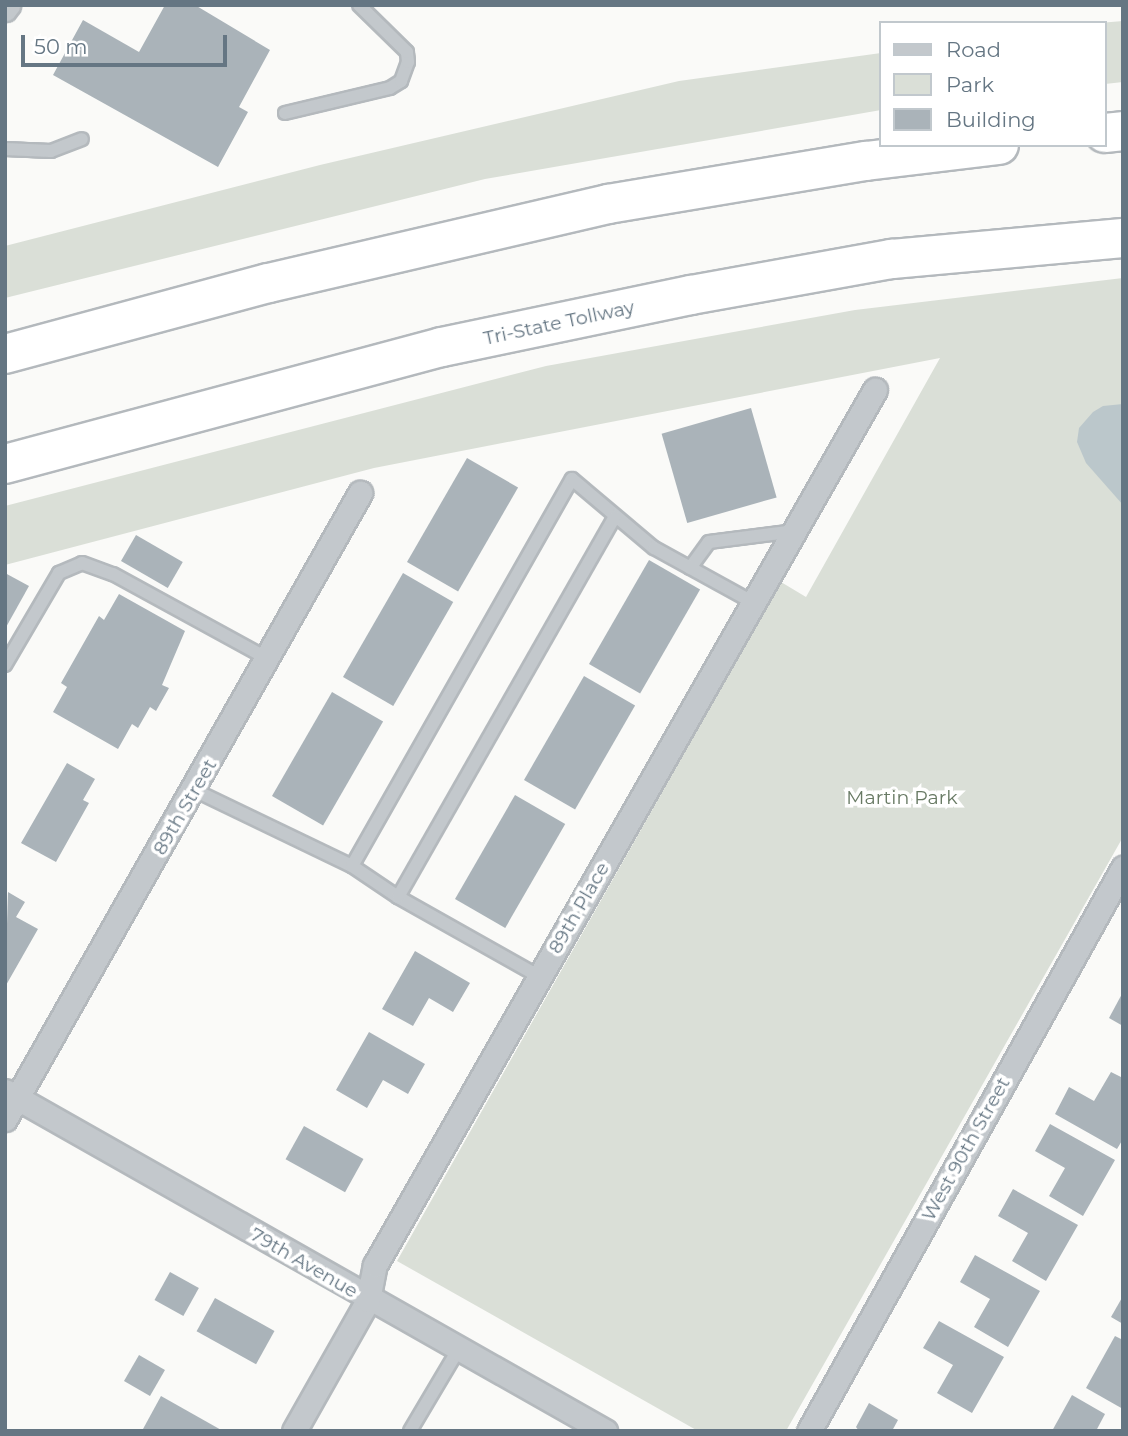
<!DOCTYPE html>
<style>
body{margin:0}
#map{position:relative;width:1128px;height:1436px;overflow:hidden;background:#fafaf8;font-family:Montserrat,sans-serif}
div>[style]{position:absolute}
[style*='--x']{left:calc(var(--x)*1px);top:calc(var(--y)*1px);width:calc(var(--w)*1px);rotate:calc(var(--a)*1deg)}
.green>*{inset:0;background:#dadfd7}
.water>*{inset:0;background:#bbc7cb}
.building>*{inset:0;background:#aab3b9;transform-origin:0 0}
.roads{filter:drop-shadow(2px 0 #b4b9bd) drop-shadow(-2px 0 #b4b9bd) drop-shadow(0 2px #b4b9bd) drop-shadow(0 -2px #b4b9bd)}
.service>*{height:12px;margin:-6px;padding:0 6px;transform-origin:6px;border-radius:6px;background:#c3c8cc}
.minor>*{height:23px;margin:-11.5px;padding:0 11.5px;transform-origin:11.5px;border-radius:11.5px;background:#c3c8cc}
.motorway>*{height:38px;margin:-19px;padding:0 19px;transform-origin:19px;border-radius:19px;background:#fff}
span{translate:-50% -50%;white-space:nowrap;text-align:center;line-height:1.15;-webkit-text-stroke:7px #fff;paint-order:stroke}
.street-label{font-size:19px;color:#657683}
.park-label{font-size:19px;color:#687a64}
.frame{position:absolute;inset:0;border:7px solid #657683;pointer-events:none}
.legend{position:absolute;left:879px;top:21px;width:228px;height:126px;box-sizing:border-box;background:#fff;border:2px solid #c1c8cd;margin:0;padding:9px 12px;list-style:none;font-size:21px;color:#657683}
.legend li{display:flex;align-items:center;gap:14px;height:35px}
.legend b{width:35px;border:2px solid #c1c8cd}
.scale{position:absolute;left:21px;top:35px;width:206px;height:32px;box-sizing:border-box;border:4px solid #657683;border-top:0;padding-left:9px;font-size:21px;line-height:24px;white-space:nowrap;color:#657683;-webkit-text-stroke:5px #fff;paint-order:stroke}
</style>
<div id="map">
<div class="green">
<div style="clip-path:polygon(1123px 21px,1123px 82px,1105px 84px,1105px 23px,1099px 23px)"></div>
<div style="clip-path:polygon(881px 53px,881px 110px,485px 179px,5px 298px,5px 246px,320px 165px,679px 81px)"></div>
<div style="clip-path:polygon(1123px 278px,1123px 837px,786px 1431px,698px 1431px,397px 1261px,781px 582px,806px 597px,940px 358px,374px 468px,5px 565px,5px 506px,546px 366px,855px 310px)"></div>
</div>
<div class="water">
<div style="clip-path:polygon(1123px 404px,1123px 505px,1086px 463px,1077px 442px,1079px 428px,1093px 412px,1103px 406px)"></div>
</div>
<div class="building">
<div style="clip-path:polygon(165px 5px,195px 5px,270px 50px,239px 107px,248px 112px,218px 167px,53px 75px,83px 20px,139px 52px)"></div>
<div style="left:751px;top:408px;width:93px;height:93px;rotate:74deg"></div>
<div style="left:467px;top:458px;width:59px;height:120px;rotate:30deg"></div>
<div style="left:136px;top:535px;width:54px;height:30px;rotate:30deg"></div>
<div style="left:649px;top:560px;width:59px;height:120px;rotate:30deg"></div>
<div style="clip-path:polygon(5px 573px,29px 586px,5px 629px)"></div>
<div style="left:403px;top:573px;width:58px;height:120px;rotate:30deg"></div>
<div style="clip-path:polygon(119px 594px,185px 631px,162px 685px,169px 688px,156px 711px,150px 707px,138px 728px,132px 724px,118px 749px,53px 712px,67px 687px,61px 683px,99px 616px,104px 620px)"></div>
<div style="left:584px;top:676px;width:59px;height:120px;rotate:30deg"></div>
<div style="left:332px;top:692px;width:59px;height:120px;rotate:30deg"></div>
<div style="clip-path:polygon(67px 763px,95px 779px,83px 800px,89px 803px,56px 862px,21px 843px)"></div>
<div style="left:515px;top:795px;width:58px;height:120px;rotate:30deg"></div>
<div style="clip-path:polygon(8px 892px,25px 902px,16px 917px,38px 929px,5px 987px)"></div>
<div style="clip-path:polygon(415px 951px,470px 983px,453px 1012px,429px 998px,413px 1026px,382px 1009px)"></div>
<div style="clip-path:polygon(1123px 992px,1123px 1026px,1109px 1018px)"></div>
<div style="clip-path:polygon(369px 1032px,425px 1064px,408px 1094px,383px 1080px,367px 1108px,336px 1090px)"></div>
<div style="clip-path:polygon(1111px 1072px,1123px 1078px,1123px 1139px,1117px 1149px,1055px 1114px,1069px 1087px,1094px 1101px)"></div>
<div style="clip-path:polygon(1050px 1124px,1115px 1160px,1083px 1216px,1049px 1196px,1065px 1168px,1035px 1151px)"></div>
<div style="left:304px;top:1126px;width:68px;height:38px;rotate:29deg"></div>
<div style="clip-path:polygon(1013px 1189px,1078px 1225px,1046px 1281px,1012px 1261px,1028px 1233px,998px 1216px)"></div>
<div style="clip-path:polygon(975px 1255px,1040px 1291px,1008px 1347px,974px 1327px,990px 1299px,960px 1282px)"></div>
<div style="left:170px;top:1272px;width:33px;height:32px;rotate:29deg"></div>
<div style="clip-path:polygon(1123px 1296px,1123px 1324px,1111px 1317px)"></div>
<div style="left:215px;top:1298px;width:68px;height:38px;rotate:29deg"></div>
<div style="clip-path:polygon(939px 1321px,1004px 1357px,972px 1413px,937px 1393px,953px 1365px,923px 1348px)"></div>
<div style="clip-path:polygon(1115px 1336px,1123px 1340px,1123px 1409px,1086px 1388px)"></div>
<div style="left:139px;top:1355px;width:30px;height:30px;rotate:30deg"></div>
<div style="clip-path:polygon(1072px 1395px,1105px 1414px,1096px 1431px,1052px 1431px)"></div>
<div style="clip-path:polygon(161px 1396px,223px 1431px,143px 1429px)"></div>
<div style="clip-path:polygon(869px 1403px,898px 1420px,892px 1431px,859px 1431px,856px 1427px)"></div>
</div>
<div class="roads">
<div class="service">
<div style="--x:285;--y:113;--w:108;--a:-13.4"></div>
<div style="--x:390;--y:88;--w:13;--a:-32"></div>
<div style="--x:401;--y:81;--w:20;--a:-70"></div>
<div style="--x:408;--y:62;--w:10;--a:-96"></div>
<div style="--x:407;--y:52;--w:67;--a:-135.6"></div>
<div style="--x:5;--y:149;--w:46;--a:2.5"></div>
<div style="--x:51;--y:151;--w:33;--a:-21"></div>
<div style="--x:690;--y:568;--w:32;--a:-54"></div>
<div style="--x:709;--y:542;--w:87;--a:-7.3"></div>
<div style="--x:5;--y:665;--w:107;--a:-59.6"></div>
<div style="--x:59;--y:573;--w:25;--a:-23"></div>
<div style="--x:82;--y:563;--w:33;--a:20"></div>
<div style="--x:113;--y:574;--w:177;--a:28.7"></div>
<div style="--x:194;--y:790;--w:175;--a:25.7"></div>
<div style="--x:352;--y:866;--w:445;--a:-60.4"></div>
<div style="--x:572;--y:479;--w:107;--a:40.1"></div>
<div style="--x:654;--y:548;--w:114;--a:28.8"></div>
<div style="--x:352;--y:866;--w:55;--a:34"></div>
<div style="--x:540;--y:977;--w:163;--a:-150.6"></div>
<div style="--x:398;--y:897;--w:438;--a:-60.3"></div>
<div style="--x:410;--y:1431;--w:94;--a:-59.3"></div>
</div>
<div class="minor">
<div style="--x:5;--y:9;--w:5;--a:-53"></div>
<div style="--x:5;--y:1091;--w:690;--a:29.54"></div>
<div style="--x:5;--y:1119;--w:720;--a:-60.44"></div>
<div style="--x:294;--y:1431;--w:150;--a:-60.5"></div>
<div style="--x:368;--y:1300;--w:36;--a:-79"></div>
<div style="--x:375;--y:1265;--w:1008;--a:-60.26"></div>
<div style="--x:809;--y:1431;--w:645;--a:-60.85"></div>
</div>
<div class="motorway">
<div style="--x:1105;--y:133;--w:18;--a:-6"></div>
<div style="--x:5;--y:354;--w:273;--a:-15.1"></div>
<div style="--x:269;--y:283;--w:348;--a:-13.1"></div>
<div style="--x:608;--y:204;--w:262;--a:-9.5"></div>
<div style="--x:866;--y:161;--w:134;--a:-6.9"></div>
<div style="--x:5;--y:464;--w:452;--a:-15"></div>
<div style="--x:442;--y:347;--w:254;--a:-11.8"></div>
<div style="--x:691;--y:295;--w:204;--a:-10.2"></div>
<div style="--x:892;--y:259;--w:232;--a:-5.2"></div>
</div>
</div>
<div class="street-label">
<span style="left:559px;top:323px;rotate:-12deg">Tri-State Tollway</span>
<span style="left:185px;top:807px;rotate:-60deg">89th Street</span>
<span style="left:579px;top:908px;rotate:-60deg">89th Place</span>
<span style="left:966px;top:1149px;rotate:-61deg">West 90th Street</span>
<span style="left:304px;top:1263px;rotate:30deg">79th Avenue</span>
</div>
<div class="park-label">
<span style="left:902px;top:798px">Martin Park</span>
</div>
<div class="frame"></div>
<ul class="legend">
<li><b style="height:9px;background:#c3c8cc"></b>Road</li>
<li><b style="height:19px;background:#dadfd7"></b>Park</li>
<li><b style="height:19px;background:#aab3b9"></b>Building</li>
</ul>
<div class="scale">50 m</div>
</div>
